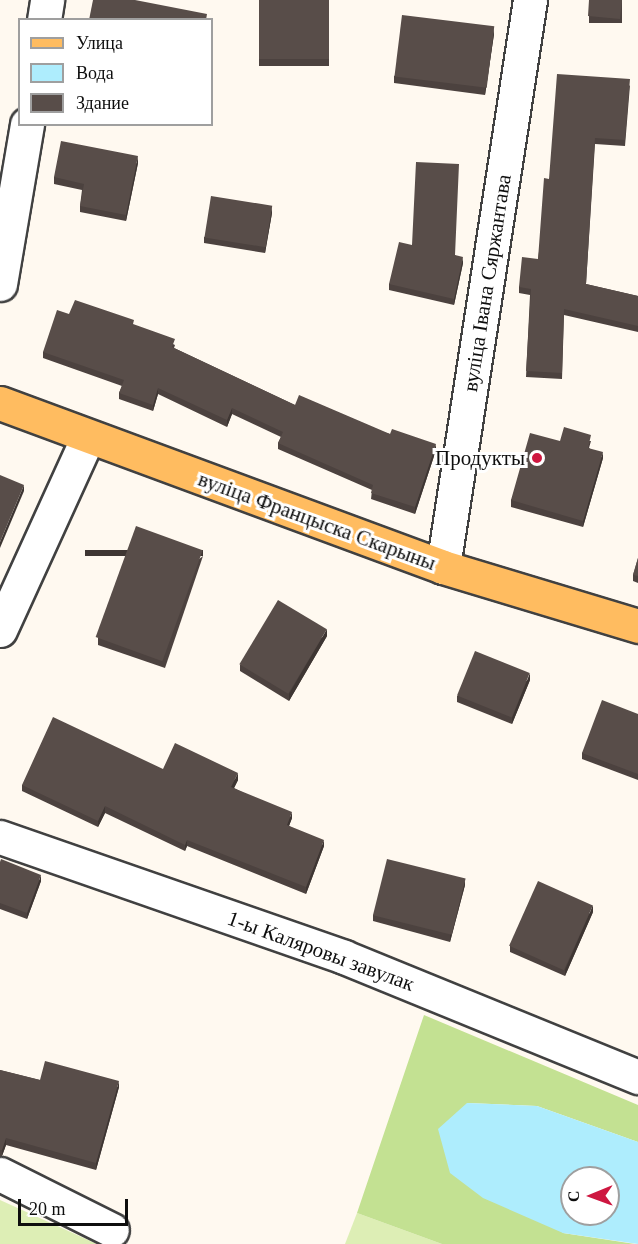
<!DOCTYPE html>
<meta charset="utf-8">
<style>
body{margin:0}
#map{position:relative;width:638px;height:1244px;overflow:hidden;background:#fff9f0;font-family:"Times New Roman",serif}
div>[style]{position:absolute}
[style*='--x']{left:calc(var(--x)*1px);top:calc(var(--y)*1px);width:calc(var(--w)*1px);rotate:calc(var(--a)*1deg)}
.green>*{inset:0;background:#ddeeb5}
.forest>*{inset:0;background:#c3e192}
.water>*{inset:0;background:#aeedfd}
.roads{filter:drop-shadow(2px 0 #414141) drop-shadow(-2px 0 #414141) drop-shadow(0 2px #414141) drop-shadow(0 -2px #414141)}
.minor>*{height:33px;margin:-16.5px;padding:0 16.5px;transform-origin:16.5px;border-radius:16.5px;background:#fff}
.major>*{height:33px;margin:-16.5px;padding:0 16.5px;transform-origin:16.5px;border-radius:16.5px;background:#ffbc60}
.wall>*{inset:0;background:#4c423f;transform-origin:0 0}
.shaded-wall>*{inset:0;background:#3e3633;transform-origin:0 0}
.building>*{inset:0;background:#584d49;transform-origin:0 0}
.dots>*{width:16px;height:16px;translate:-50% -50%;box-sizing:border-box;border:3px solid #fff;border-radius:50%}
span{translate:-50% -50%;white-space:nowrap;text-align:center;line-height:1.15;-webkit-text-stroke:6px #fff;paint-order:stroke}
.street-label{font-size:21px;color:#0e0e0e}
.poi-label{font-size:21px;color:#0e0e0e}
.right{translate:-100% -50%;text-align:right}
.legend{position:absolute;left:18px;top:18px;width:195px;height:108px;box-sizing:border-box;background:#fff;border:2px solid #9f9f9f;margin:0;padding:8px 10px;list-style:none;font-size:18px;color:#0e0e0e}
.legend li{display:flex;align-items:center;gap:12px;height:30px}
.legend b{width:30px;border:2px solid #9f9f9f}
.north{position:absolute;left:560px;top:1166px;width:60px;height:60px;box-sizing:border-box;background:#fff;border:2px solid #9f9f9f;border-radius:50%;rotate:269deg;font-size:16px;font-weight:700;line-height:24px;text-align:center;color:#0e0e0e}
.north::after{content:'';display:block;margin:auto;width:21px;height:27px;background:#ce1740;clip-path:polygon(50% 0,100% 100%,50% 72%,0 100%)}
.scale{position:absolute;left:18px;top:1199px;width:110px;height:27px;box-sizing:border-box;border:3px solid #0e0e0e;border-top:0;padding-left:8px;font-size:18px;line-height:21px;white-space:nowrap;color:#0e0e0e;-webkit-text-stroke:4px #fff;paint-order:stroke}
</style>
<div id="map">
<div class="green">
<div style="clip-path:polygon(0 1200px,97px 1244px,0 1244px)"></div>
<div style="clip-path:polygon(357px 1213px,442px 1244px,345px 1244px)"></div>
</div>
<div class="forest">
<div style="clip-path:polygon(424px 1015px,638px 1105px,638px 1142px,537px 1106px,467px 1103px,563px 1233px,635px 1244px,442px 1244px,357px 1213px)"></div>
</div>
<div class="water">
<div style="clip-path:polygon(evenodd,467px 1103px,537px 1106px,638px 1142px,638px 1244px,563px 1233px,483px 1198px,450px 1173px,438px 1129px,467px 1103px,572px 1178px,608px 1178px,608px 1214px,572px 1214px,572px 1178px)"></div>
</div>
<div class="roads">
<div class="minor">
<div style="--x:44;--y:20;--w:20;--a:-81"></div>
<div style="--x:0;--y:284;--w:162;--a:-80.4"></div>
<div style="--x:443;--y:567;--w:574;--a:-81.28"></div>
<div style="--x:0;--y:630;--w:212;--a:-65.5"></div>
<div style="--x:0;--y:837;--w:364;--a:19.2"></div>
<div style="--x:344;--y:957;--w:318;--a:22.2"></div>
<div style="--x:0;--y:1174;--w:125;--a:26.6"></div>
</div>
<div class="major">
<div style="--x:0;--y:403;--w:472;--a:20.3"></div>
<div style="--x:443;--y:567;--w:204;--a:16.8"></div>
</div>
</div>
<div class="wall">
<div style="left:259px;top:0;width:70px;height:66px"></div>
<div style="left:589px;top:0;width:33px;height:23px"></div>
<div style="clip-path:polygon(494px 34px,485px 95px,394px 83px,394px 76px)"></div>
<div style="clip-path:polygon(630px 85px,625px 146px,595px 144px,586px 284px,638px 296px,638px 332px,564px 315px,562px 379px,526px 377px,530px 295px,519px 293px,519px 287px,538px 259px,549px 179px)"></div>
<div style="clip-path:polygon(138px 163px,126px 221px,80px 212px,80px 206px,82px 190px,54px 184px,54px 177px)"></div>
<div style="clip-path:polygon(272px 213px,265px 253px,204px 243px,204px 237px)"></div>
<div style="clip-path:polygon(455px 255px,463px 263px,454px 305px,389px 290px,389px 284px)"></div>
<div style="clip-path:polygon(134px 325px,175px 345px,174px 348px,295px 405px,390px 434px,436px 450px,415px 514px,371px 499px,372px 490px,278px 449px,278px 443px,281px 437px,232px 414px,227px 427px,158px 394px,153px 411px,119px 399px,119px 393px,122px 386px,43px 358px,43px 352px)"></div>
<div style="clip-path:polygon(560px 441px,591px 441px,589px 448px,603px 458px,583px 527px,511px 507px,511px 500px)"></div>
<div style="clip-path:polygon(203px 556px,165px 668px,98px 645px,98px 638px)"></div>
<div style="clip-path:polygon(638px 558px,638px 583px,633px 581px,633px 575px)"></div>
<div style="clip-path:polygon(327px 636px,289px 701px,240px 671px,240px 665px)"></div>
<div style="clip-path:polygon(530px 680px,512px 724px,457px 702px,457px 696px)"></div>
<div style="clip-path:polygon(638px 714px,638px 780px,582px 759px,582px 753px)"></div>
<div style="clip-path:polygon(163px 769px,238px 780px,234px 788px,292px 818px,289px 826px,324px 846px,306px 894px,187px 846px,185px 851px,105px 813px,98px 827px,22px 791px,22px 785px)"></div>
<div style="clip-path:polygon(0 862px,41px 881px,27px 919px,0 909px)"></div>
<div style="clip-path:polygon(465px 885px,450px 942px,373px 921px,373px 915px)"></div>
<div style="clip-path:polygon(593px 912px,565px 976px,510px 952px,510px 946px)"></div>
<div style="clip-path:polygon(0 1070px,40px 1080px,119px 1087px,96px 1170px,6px 1145px,2px 1156px,0 1156px)"></div>
</div>
<div class="shaded-wall">
<div style="clip-path:polygon(494px 27px,494px 34px,485px 95px,485px 89px)"></div>
<div style="clip-path:polygon(138px 156px,138px 163px,126px 221px,126px 215px)"></div>
<div style="clip-path:polygon(272px 206px,272px 213px,265px 253px,265px 247px)"></div>
<div style="clip-path:polygon(463px 257px,463px 263px,454px 305px,454px 299px)"></div>
<div style="clip-path:polygon(158px 388px,158px 394px,153px 411px,153px 405px)"></div>
<div style="clip-path:polygon(232px 408px,232px 414px,227px 427px,227px 420px)"></div>
<div style="clip-path:polygon(436px 444px,436px 450px,415px 514px,415px 507px)"></div>
<div style="clip-path:polygon(603px 452px,603px 458px,583px 527px,583px 521px)"></div>
<div style="clip-path:polygon(24px 485px,24px 491px,0 548px,0 542px)"></div>
<div style="left:203px;top:550px;width:6px;height:118px;rotate:90deg"></div>
<div style="clip-path:polygon(327px 629px,327px 636px,289px 701px,289px 694px)"></div>
<div style="clip-path:polygon(530px 673px,530px 680px,512px 724px,512px 718px)"></div>
<div style="clip-path:polygon(238px 773px,238px 780px,231px 794px,231px 787px)"></div>
<div style="clip-path:polygon(105px 806px,105px 813px,98px 827px,98px 821px)"></div>
<div style="clip-path:polygon(292px 812px,292px 818px,287px 831px,287px 825px)"></div>
<div style="clip-path:polygon(187px 840px,187px 846px,185px 851px,185px 845px)"></div>
<div style="clip-path:polygon(324px 840px,324px 846px,306px 894px,306px 887px)"></div>
<div style="clip-path:polygon(41px 875px,41px 881px,27px 919px,27px 913px)"></div>
<div style="clip-path:polygon(465px 879px,465px 885px,450px 942px,450px 935px)"></div>
<div style="clip-path:polygon(593px 905px,593px 912px,565px 976px,565px 970px)"></div>
<div style="clip-path:polygon(119px 1081px,119px 1087px,96px 1170px,96px 1163px)"></div>
<div style="clip-path:polygon(6px 1138px,6px 1145px,2px 1156px,2px 1150px)"></div>
</div>
<div class="building">
<div style="clip-path:polygon(93px 0,135px 0,207px 14px,206px 20px,89px 20px)"></div>
<div style="left:259px;top:0;width:70px;height:59px"></div>
<div style="clip-path:polygon(589px 0,622px 0,620px 19px,588px 16px)"></div>
<div style="left:402px;top:15px;width:93px;height:62px;rotate:7deg"></div>
<div style="clip-path:polygon(557px 74px,630px 79px,625px 140px,595px 138px,586px 284px,638px 296px,638px 326px,564px 309px,562px 373px,526px 371px,531px 289px,519px 287px,522px 257px,538px 259px,544px 178px,549px 179px)"></div>
<div style="clip-path:polygon(61px 141px,138px 156px,126px 215px,80px 206px,84px 184px,54px 177px)"></div>
<div style="clip-path:polygon(416px 162px,459px 164px,455px 255px,463px 257px,454px 299px,389px 284px,399px 242px,412px 245px)"></div>
<div style="left:211px;top:196px;width:62px;height:42px;rotate:9deg"></div>
<div style="clip-path:polygon(75px 300px,134px 320px,133px 324px,175px 339px,172px 347px,295px 405px,299px 395px,390px 434px,392px 429px,436px 444px,415px 507px,371px 493px,373px 485px,278px 443px,283px 432px,232px 408px,227px 420px,158px 388px,153px 405px,119px 393px,124px 380px,43px 352px,57px 310px,69px 314px)"></div>
<div style="clip-path:polygon(564px 427px,591px 435px,588px 448px,603px 452px,583px 521px,511px 500px,530px 433px,560px 441px)"></div>
<div style="clip-path:polygon(0 475px,24px 485px,0 542px)"></div>
<div style="left:136px;top:526px;width:71px;height:118px;rotate:20deg"></div>
<div style="clip-path:polygon(638px 558px,638px 576px,633px 575px)"></div>
<div style="left:278px;top:600px;width:57px;height:75px;rotate:31deg"></div>
<div style="left:475px;top:651px;width:59px;height:48px;rotate:22deg"></div>
<div style="clip-path:polygon(602px 700px,638px 714px,638px 774px,582px 753px)"></div>
<div style="clip-path:polygon(53px 717px,163px 769px,175px 743px,238px 773px,231px 787px,292px 812px,287px 825px,324px 840px,306px 887px,187px 840px,185px 845px,105px 806px,98px 821px,22px 785px)"></div>
<div style="clip-path:polygon(1px 859px,41px 875px,27px 913px,0 903px,0 862px)"></div>
<div style="left:387px;top:859px;width:81px;height:58px;rotate:14deg"></div>
<div style="left:538px;top:881px;width:60px;height:71px;rotate:24deg"></div>
<div style="clip-path:polygon(45px 1061px,119px 1081px,96px 1163px,6px 1138px,2px 1150px,0 1150px,0 1070px,40px 1080px)"></div>
</div>
<div class="dots">
<div style="left:537px;top:458px;background:#ce1740"></div>
</div>
<div class="street-label">
<span style="left:487px;top:283px;rotate:-81deg">вуліца Івана Сяржантава</span>
<span style="left:317px;top:521px;rotate:20deg">вуліца Францыска Скарыны</span>
<span style="left:321px;top:951px;rotate:20deg">1-ы Каляровы завулак</span>
</div>
<div class="poi-label">
<span class="right" style="left:525px;top:458px">Продукты</span>
</div>
<ul class="legend">
<li><b style="height:8px;background:#ffbc60"></b>Улица</li>
<li><b style="height:16px;background:#aeedfd"></b>Вода</li>
<li><b style="height:16px;background:#584d49"></b>Здание</li>
</ul>
<div class="north">С</div>
<div class="scale">20 m</div>
</div>
